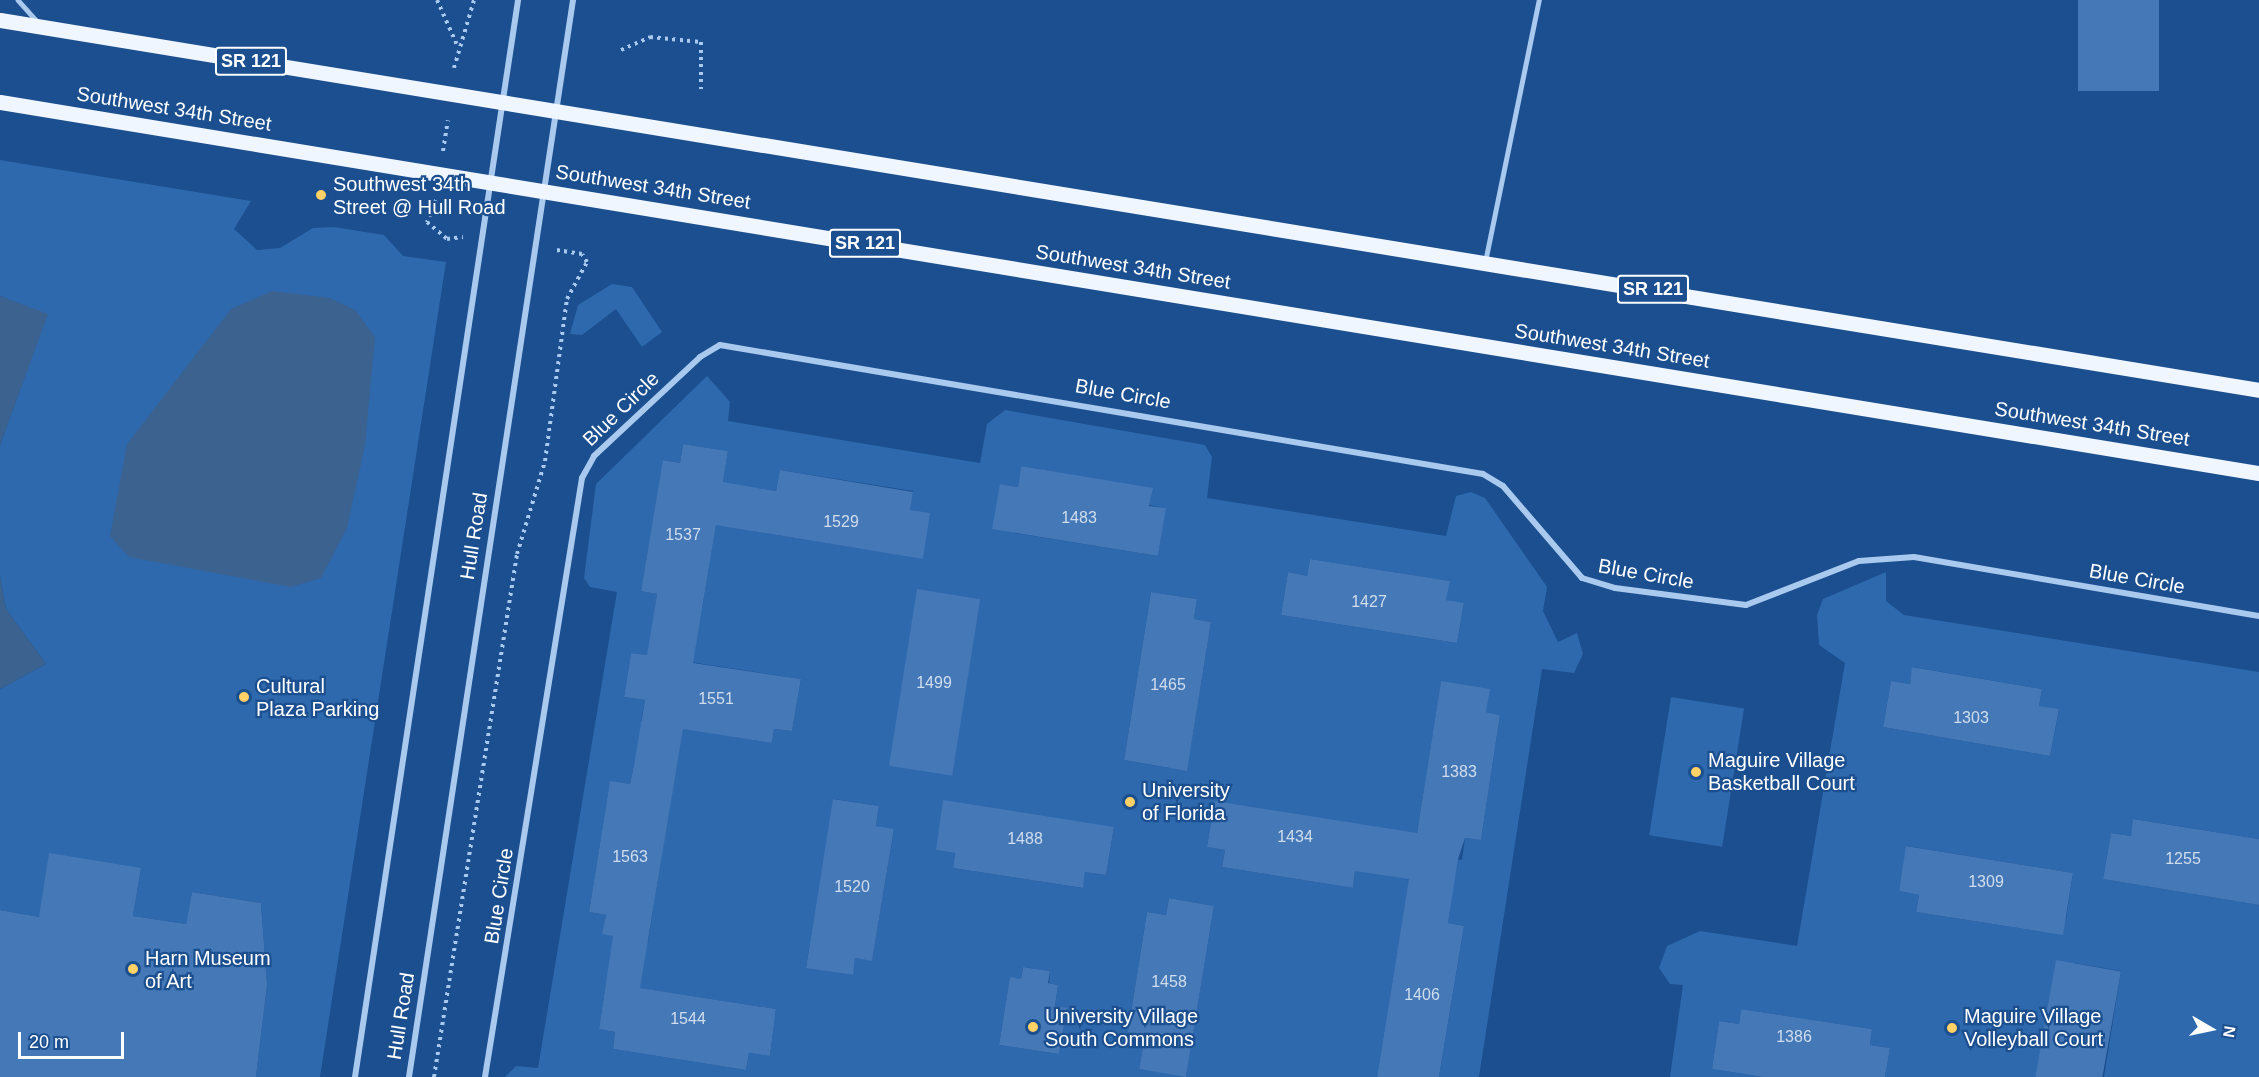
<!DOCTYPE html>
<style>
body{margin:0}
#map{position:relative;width:2259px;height:1077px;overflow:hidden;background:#1b4f8f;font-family:Helvetica,sans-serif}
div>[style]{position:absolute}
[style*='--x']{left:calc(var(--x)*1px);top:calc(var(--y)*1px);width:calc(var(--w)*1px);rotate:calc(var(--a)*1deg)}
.green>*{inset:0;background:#2e69ad;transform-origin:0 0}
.water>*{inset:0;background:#3c6290}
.building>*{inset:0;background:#4478b7;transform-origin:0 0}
.path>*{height:4px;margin-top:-2px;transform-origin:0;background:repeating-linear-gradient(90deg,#a9c9ee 0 3px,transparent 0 7.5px)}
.lane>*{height:4.5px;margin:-2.25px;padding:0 2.25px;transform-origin:2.25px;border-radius:2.25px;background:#a9c9ee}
.street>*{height:6px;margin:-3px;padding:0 3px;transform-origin:3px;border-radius:3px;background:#a9c9ee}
.primary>*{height:15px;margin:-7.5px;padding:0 7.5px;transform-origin:7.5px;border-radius:7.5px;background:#f0f6ff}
.dots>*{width:16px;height:16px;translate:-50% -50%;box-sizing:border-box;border:3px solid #1b4f8f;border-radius:50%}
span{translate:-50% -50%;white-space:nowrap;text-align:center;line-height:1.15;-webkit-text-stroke:4.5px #1b4f8f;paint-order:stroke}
.number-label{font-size:16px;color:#d0dded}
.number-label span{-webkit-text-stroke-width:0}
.shield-label span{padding:2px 4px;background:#1b4f8f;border:2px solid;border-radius:4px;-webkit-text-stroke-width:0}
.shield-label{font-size:18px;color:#fff;font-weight:700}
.street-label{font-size:20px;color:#fff}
.poi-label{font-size:20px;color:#fff}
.left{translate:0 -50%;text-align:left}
.north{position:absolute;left:2181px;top:999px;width:60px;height:60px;-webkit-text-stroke:4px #1b4f8f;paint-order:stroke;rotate:99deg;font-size:16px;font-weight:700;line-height:24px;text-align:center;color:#fff}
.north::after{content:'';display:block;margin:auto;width:21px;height:27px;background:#fff;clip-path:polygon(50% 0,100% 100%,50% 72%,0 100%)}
.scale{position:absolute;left:18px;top:1032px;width:106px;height:27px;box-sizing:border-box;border:3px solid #fff;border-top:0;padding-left:8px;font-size:18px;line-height:21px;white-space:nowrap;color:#fff;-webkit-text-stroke:4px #1b4f8f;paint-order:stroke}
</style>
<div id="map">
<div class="green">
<div style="clip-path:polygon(0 160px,251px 201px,234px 229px,257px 250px,280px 248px,313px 228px,334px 227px,384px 235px,403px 256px,446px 262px,320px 1077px,256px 1077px,267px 985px,261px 903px,192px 892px,186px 924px,133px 916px,141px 868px,39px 917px,0 910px,0 689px,46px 664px,6px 609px,0 576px,0 445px,47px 315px,0 296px)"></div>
<div style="clip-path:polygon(612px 284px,632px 287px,662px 332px,642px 347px,616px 309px,582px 335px,570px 334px,578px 305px)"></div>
<div style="clip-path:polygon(evenodd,707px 376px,730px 402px,728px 421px,980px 463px,987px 424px,1005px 410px,1205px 445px,1212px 457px,1207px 498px,1446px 536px,1456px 496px,1471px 492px,1485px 498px,1547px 587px,1543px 611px,1558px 642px,1577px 633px,1583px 654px,1574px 673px,1542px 669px,1479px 1077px,1439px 1077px,1464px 926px,1448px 923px,1451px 902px,1407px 894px,1377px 1077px,505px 1077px,516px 1066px,538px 1068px,617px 592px,590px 587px,584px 578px,596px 484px,707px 376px,683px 444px,728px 451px,700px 621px,654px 613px,657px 594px,641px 591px,664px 460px,680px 463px,683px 444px,707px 376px,1021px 466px,1152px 489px,1149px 505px,1165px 508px,1158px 556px,1014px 533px,1000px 484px,1018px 487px,1021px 466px,707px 376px,780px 470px,913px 491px,910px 510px,883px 552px,753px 531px,759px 488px,776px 491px,780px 470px,707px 376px,1310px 559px,1449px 581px,1446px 600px,1464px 604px,1457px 643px,1281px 615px,1288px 572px,1307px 576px,1310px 559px,707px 376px,934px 592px,979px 599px,951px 776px,934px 592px,707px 376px,1151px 592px,1197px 599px,1194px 619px,1211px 622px,1190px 751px,1169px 768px,1124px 760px,1151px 592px,707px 376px,631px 653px,801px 679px,792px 731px,774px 729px,772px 743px,641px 721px,645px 700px,624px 697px,631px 653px,707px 376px,1441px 682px,1486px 712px,1500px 715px,1481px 840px,1465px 838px,1462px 860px,1414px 852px,1441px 682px,707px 376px,634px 765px,675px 772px,648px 941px,603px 934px,606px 915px,589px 912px,610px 782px,630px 784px,634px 765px,707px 376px,834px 799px,879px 806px,876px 826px,894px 830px,872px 960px,855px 958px,852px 975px,806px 967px,834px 799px,707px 376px,1214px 801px,1355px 871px,1353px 888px,1222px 867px,1225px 850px,1207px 847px,1214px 801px,707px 376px,1114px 828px,1106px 875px,1085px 872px,1082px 888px,953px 868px,955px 853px,936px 850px,1114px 828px,707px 376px,1169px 898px,1214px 906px,1186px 1076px,1139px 1069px,1143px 1047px,1126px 1044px,1147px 912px,1166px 915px,1169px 898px,707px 376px,1023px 967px,1050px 971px,1049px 983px,1058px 985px,1055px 1006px,1067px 1009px,1059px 1054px,999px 1045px,1010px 978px,1021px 979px,1023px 967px,707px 376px,606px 983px,776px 1009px,770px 1056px,749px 1053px,746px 1070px,613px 1049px,615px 1032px,599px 1029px,606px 983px)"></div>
<div style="clip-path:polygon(evenodd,1886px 572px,1886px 601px,1904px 615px,2259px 672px,2259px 839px,2134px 819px,2131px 836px,2111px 833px,2103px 879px,2259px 905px,2259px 1077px,2104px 1077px,2121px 971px,2074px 963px,2037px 1077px,1885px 1077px,1890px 1048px,1870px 1045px,1872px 1029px,1741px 1009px,1739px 1024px,1719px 1021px,1712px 1069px,1763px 1077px,1670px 1077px,1683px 985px,1670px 984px,1659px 968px,1667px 946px,1700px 931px,1797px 946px,1845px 663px,1819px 645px,1817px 615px,1823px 599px,1886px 572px,1913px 667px,2042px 689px,2039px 706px,2059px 710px,2050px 756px,1883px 727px,1891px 681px,1910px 684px,1913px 667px,1886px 572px,1907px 846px,2073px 873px,2066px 919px,2043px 932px,1916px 912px,1919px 895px,1899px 891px,1907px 846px)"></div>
<div style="left:1671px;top:697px;width:74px;height:140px;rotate:9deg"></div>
</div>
<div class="water">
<div style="clip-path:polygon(272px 291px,330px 298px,355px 310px,375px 337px,365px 445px,347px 528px,321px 578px,291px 587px,129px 557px,110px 536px,127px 444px,231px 309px)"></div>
<div style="clip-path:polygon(0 296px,48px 314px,0 445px)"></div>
<div style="clip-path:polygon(0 576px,6px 609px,46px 664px,0 689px)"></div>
</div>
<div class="building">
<div style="left:2078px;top:0;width:81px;height:91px"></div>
<div style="clip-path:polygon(683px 444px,728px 451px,723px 482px,776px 491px,780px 470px,913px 492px,910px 510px,930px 513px,923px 559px,716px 525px,693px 663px,801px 679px,792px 731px,774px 729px,772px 743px,683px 729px,640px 988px,776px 1009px,770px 1056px,749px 1053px,746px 1070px,613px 1049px,615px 1032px,599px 1029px,613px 936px,602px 934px,606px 915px,589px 912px,610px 781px,630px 784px,634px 765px,645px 700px,624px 697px,631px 653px,647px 655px,657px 594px,641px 591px,663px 460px,680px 463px)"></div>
<div style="clip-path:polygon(1021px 466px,1153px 488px,1149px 506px,1166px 508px,1158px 556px,992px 529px,1000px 484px,1018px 487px)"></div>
<div style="clip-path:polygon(1310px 559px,1450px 581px,1446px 600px,1464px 603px,1457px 643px,1281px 615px,1288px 572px,1307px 576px)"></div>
<div style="left:917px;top:589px;width:64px;height:179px;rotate:9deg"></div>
<div style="clip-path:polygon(1151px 592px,1197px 599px,1194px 619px,1211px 622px,1187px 771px,1124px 760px)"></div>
<div style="clip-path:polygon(1912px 667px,2042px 689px,2039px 706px,2059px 709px,2050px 756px,1883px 727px,1891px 681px,1910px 684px)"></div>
<div style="clip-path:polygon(1441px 681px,1490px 689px,1486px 712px,1500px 715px,1481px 840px,1465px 838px,1458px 859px,1448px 923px,1464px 926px,1439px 1077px,1377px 1077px,1409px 879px,1355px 871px,1353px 888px,1222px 867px,1225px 850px,1207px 847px,1214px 801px,1417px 833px)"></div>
<div style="clip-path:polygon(833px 799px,879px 806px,876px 826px,894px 829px,872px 961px,855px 958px,853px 975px,806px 968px)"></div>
<div style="clip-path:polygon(943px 800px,1114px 827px,1106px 875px,1085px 872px,1083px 888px,953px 868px,955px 853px,936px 850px)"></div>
<div style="clip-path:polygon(2133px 819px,2259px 839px,2259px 905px,2103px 879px,2111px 833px,2131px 836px)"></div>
<div style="clip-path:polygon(1906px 846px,2073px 873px,2063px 935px,1916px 912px,1919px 895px,1899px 891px)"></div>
<div style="clip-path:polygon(49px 853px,141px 868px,133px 916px,186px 924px,192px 892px,261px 903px,267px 985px,256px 1077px,0 1077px,0 910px,39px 917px)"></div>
<div style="clip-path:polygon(1169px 898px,1214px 906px,1186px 1077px,1139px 1069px,1143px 1047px,1126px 1044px,1147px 912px,1166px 915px)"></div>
<div style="left:2056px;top:960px;width:66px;height:119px;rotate:10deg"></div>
<div style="clip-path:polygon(1023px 967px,1050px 971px,1048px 983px,1058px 985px,1055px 1006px,1067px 1008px,1059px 1054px,999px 1045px,1010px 977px,1021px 979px)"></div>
<div style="clip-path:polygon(1741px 1009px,1872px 1029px,1870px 1045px,1890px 1048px,1885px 1077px,1763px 1077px,1712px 1069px,1719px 1021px,1739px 1024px)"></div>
</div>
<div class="path">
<div style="--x:437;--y:0;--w:49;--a:66"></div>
<div style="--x:621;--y:50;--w:32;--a:-24"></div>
<div style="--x:650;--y:37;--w:51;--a:5.6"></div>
<div style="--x:701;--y:42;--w:47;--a:90"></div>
<div style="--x:454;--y:68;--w:71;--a:-73.6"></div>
<div style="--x:443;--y:151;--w:31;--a:-81"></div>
<div style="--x:436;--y:200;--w:24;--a:112"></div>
<div style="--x:427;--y:222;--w:26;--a:40"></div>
<div style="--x:447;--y:239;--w:16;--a:-7"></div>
<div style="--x:434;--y:1077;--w:530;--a:-80.98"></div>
<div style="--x:517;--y:554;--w:97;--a:-73.2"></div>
<div style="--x:545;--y:461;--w:163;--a:-82.3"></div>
<div style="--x:567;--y:299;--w:42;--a:-61.6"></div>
<div style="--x:587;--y:262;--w:9;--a:-122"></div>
<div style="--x:582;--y:254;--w:26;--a:-171"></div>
</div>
<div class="lane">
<div style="--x:18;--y:0;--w:28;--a:48"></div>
<div style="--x:1485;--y:262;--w:268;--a:-78.4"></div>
</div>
<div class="street">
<div style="--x:355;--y:1077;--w:1089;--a:-81.39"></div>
<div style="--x:409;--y:1077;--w:1089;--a:-81.34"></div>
<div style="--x:485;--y:1077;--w:607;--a:-80.8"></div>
<div style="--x:582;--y:478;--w:25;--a:-61"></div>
<div style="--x:594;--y:456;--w:145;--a:-43"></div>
<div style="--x:700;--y:357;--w:23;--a:-31"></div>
<div style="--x:720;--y:345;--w:774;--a:9.6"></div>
<div style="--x:1483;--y:474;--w:23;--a:31"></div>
<div style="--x:1503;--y:486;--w:121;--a:49.3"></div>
<div style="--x:1582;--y:578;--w:34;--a:17"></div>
<div style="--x:1615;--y:588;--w:132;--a:7.4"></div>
<div style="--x:1746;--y:605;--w:121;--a:-21.3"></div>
<div style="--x:1859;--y:561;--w:55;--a:-4.2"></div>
<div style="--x:1914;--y:557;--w:350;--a:9.7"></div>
</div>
<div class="primary">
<div style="--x:0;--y:20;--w:2289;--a:9.3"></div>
<div style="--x:0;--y:102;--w:2289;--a:9.33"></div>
</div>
<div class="dots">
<div style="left:321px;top:195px;background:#ffd166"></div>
<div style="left:244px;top:697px;background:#ffd166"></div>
<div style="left:1696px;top:772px;background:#ffd166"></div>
<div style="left:1130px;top:802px;background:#ffd166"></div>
<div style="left:133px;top:969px;background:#ffd166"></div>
<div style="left:1033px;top:1027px;background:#ffd166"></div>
<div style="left:1952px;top:1028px;background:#ffd166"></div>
</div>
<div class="number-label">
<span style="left:1079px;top:518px">1483</span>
<span style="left:841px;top:522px">1529</span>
<span style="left:683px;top:535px">1537</span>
<span style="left:1369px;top:602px">1427</span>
<span style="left:934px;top:683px">1499</span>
<span style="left:1168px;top:685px">1465</span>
<span style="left:716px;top:699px">1551</span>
<span style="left:1971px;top:718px">1303</span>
<span style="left:1459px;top:772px">1383</span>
<span style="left:1295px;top:837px">1434</span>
<span style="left:1025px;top:839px">1488</span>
<span style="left:630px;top:857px">1563</span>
<span style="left:2183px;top:859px">1255</span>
<span style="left:1986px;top:882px">1309</span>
<span style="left:852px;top:887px">1520</span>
<span style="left:1169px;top:982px">1458</span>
<span style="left:1422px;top:995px">1406</span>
<span style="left:688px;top:1019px">1544</span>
<span style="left:1794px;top:1037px">1386</span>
</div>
<div class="shield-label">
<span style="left:251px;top:61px">SR 121</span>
<span style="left:865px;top:243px">SR 121</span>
<span style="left:1653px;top:289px">SR 121</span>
</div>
<div class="street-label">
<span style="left:174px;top:109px;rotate:9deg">Southwest 34th Street</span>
<span style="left:653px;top:187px;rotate:9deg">Southwest 34th Street</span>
<span style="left:1133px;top:267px;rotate:9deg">Southwest 34th Street</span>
<span style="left:1612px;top:346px;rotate:9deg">Southwest 34th Street</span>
<span style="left:1123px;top:394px;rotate:10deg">Blue Circle</span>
<span style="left:621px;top:409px;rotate:-44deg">Blue Circle</span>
<span style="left:2092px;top:424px;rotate:9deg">Southwest 34th Street</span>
<span style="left:474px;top:536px;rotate:-81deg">Hull Road</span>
<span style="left:1646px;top:574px;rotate:10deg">Blue Circle</span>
<span style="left:2137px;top:579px;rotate:10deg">Blue Circle</span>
<span style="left:499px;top:896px;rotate:-81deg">Blue Circle</span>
<span style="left:401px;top:1016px;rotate:-81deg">Hull Road</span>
</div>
<div class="poi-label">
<span class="left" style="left:333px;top:196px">Southwest 34th<br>Street @ Hull Road</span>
<span class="left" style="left:256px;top:698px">Cultural<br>Plaza Parking</span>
<span class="left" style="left:1708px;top:772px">Maguire Village<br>Basketball Court</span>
<span class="left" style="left:1142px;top:802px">University<br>of Florida</span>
<span class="left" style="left:145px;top:970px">Harn Museum<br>of Art</span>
<span class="left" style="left:1045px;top:1028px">University Village<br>South Commons</span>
<span class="left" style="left:1964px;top:1028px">Maguire Village<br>Volleyball Court</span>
</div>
<div class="north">N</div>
<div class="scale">20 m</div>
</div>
